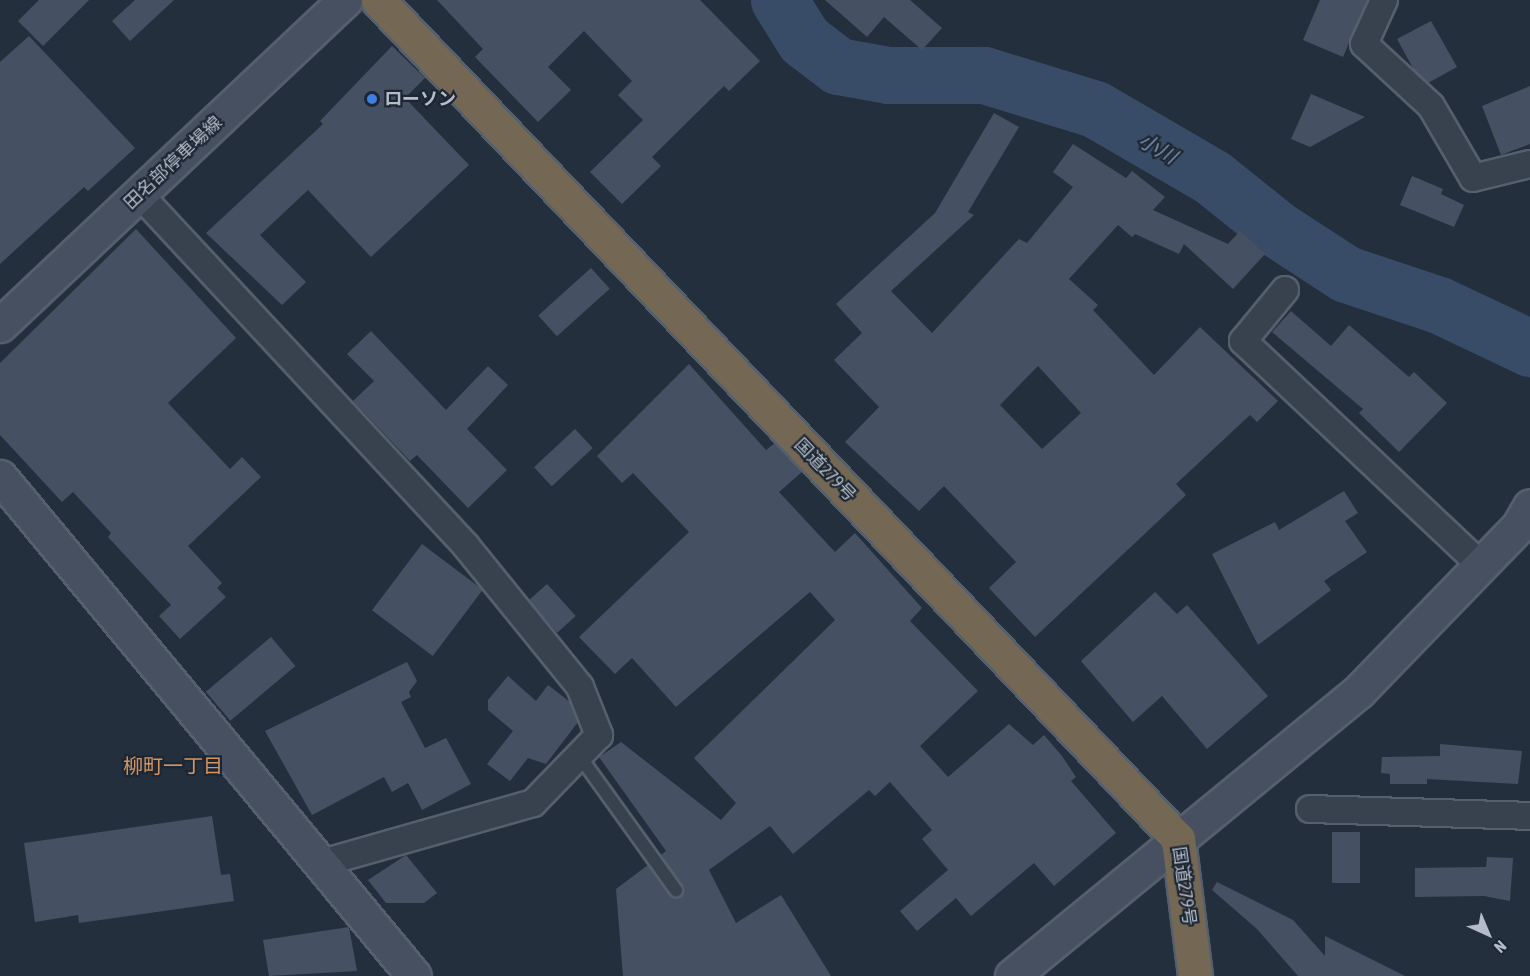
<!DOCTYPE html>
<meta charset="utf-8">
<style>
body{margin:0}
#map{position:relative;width:1530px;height:976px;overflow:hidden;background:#242f3e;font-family:"Asap Condensed","Noto Sans JP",sans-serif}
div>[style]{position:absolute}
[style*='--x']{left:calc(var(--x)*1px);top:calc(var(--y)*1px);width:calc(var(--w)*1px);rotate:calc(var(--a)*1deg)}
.river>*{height:57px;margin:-28.5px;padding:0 28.5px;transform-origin:28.5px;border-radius:28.5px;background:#394c67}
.building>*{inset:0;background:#455162;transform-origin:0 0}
.roads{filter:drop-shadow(2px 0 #565f6c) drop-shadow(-2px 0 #565f6c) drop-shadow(0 2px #565f6c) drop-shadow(0 -2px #565f6c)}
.lane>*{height:12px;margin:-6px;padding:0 6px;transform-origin:6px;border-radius:6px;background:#38414e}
.street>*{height:26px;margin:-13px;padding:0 13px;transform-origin:13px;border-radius:13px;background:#38414e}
.secondary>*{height:33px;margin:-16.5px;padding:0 16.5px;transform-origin:16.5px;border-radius:16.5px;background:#465061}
.highway>*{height:33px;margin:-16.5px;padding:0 16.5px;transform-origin:16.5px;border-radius:16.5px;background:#746855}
.dots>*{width:16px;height:16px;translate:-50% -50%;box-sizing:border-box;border:3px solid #1d2633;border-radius:50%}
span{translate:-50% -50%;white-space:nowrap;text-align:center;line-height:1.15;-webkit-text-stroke:4.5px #1d2633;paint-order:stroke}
.poi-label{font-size:18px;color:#b4bcc9;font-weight:700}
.left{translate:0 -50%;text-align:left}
.street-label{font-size:18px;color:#b4bcc9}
.water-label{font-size:20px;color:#7c92b1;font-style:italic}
.neighbourhood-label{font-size:20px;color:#d59563}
.north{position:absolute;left:1458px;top:904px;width:60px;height:60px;-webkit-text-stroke:4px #1d2633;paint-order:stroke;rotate:136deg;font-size:16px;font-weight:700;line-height:24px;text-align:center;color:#b4bcc9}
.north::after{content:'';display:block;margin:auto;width:21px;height:27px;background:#b4bcc9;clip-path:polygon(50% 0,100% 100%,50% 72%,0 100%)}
</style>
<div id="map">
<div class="river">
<div style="--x:779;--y:0;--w:47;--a:58"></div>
<div style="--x:804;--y:40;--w:43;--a:37.4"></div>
<div style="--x:838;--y:66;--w:51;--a:10.2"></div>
<div style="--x:888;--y:75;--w:96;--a:0"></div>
<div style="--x:984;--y:75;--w:116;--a:17"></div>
<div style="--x:1095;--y:109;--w:135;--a:30.2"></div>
<div style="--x:1212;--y:177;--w:83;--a:38.7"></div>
<div style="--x:1277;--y:229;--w:82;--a:33.1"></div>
<div style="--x:1346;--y:274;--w:98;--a:18.4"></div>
<div style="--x:1439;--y:305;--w:101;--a:25.3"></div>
</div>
<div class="building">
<div style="clip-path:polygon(39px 0,89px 0,43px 46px,18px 21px)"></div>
<div style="clip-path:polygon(135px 0,174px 0,130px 41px,112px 21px)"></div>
<div style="clip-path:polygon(437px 0,700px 0,760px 61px,729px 91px,724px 86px,652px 157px,661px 166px,622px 204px,590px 172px,643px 120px,618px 95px,632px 81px,584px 31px,548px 67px,571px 90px,538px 122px,475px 57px,483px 49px)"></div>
<div style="clip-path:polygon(825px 0,910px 0,942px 28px,922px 50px,884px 17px,867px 37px)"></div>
<div style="clip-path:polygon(1320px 0,1367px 0,1343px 57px,1303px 40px)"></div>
<div style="clip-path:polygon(1431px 21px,1457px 67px,1428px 83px,1414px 70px,1397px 39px)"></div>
<div style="clip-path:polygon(29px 36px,135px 148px,88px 191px,84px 187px,0 264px,0 62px)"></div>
<div style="clip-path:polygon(392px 46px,425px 78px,405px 98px,469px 165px,371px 257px,308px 190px,260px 235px,306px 282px,282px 305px,206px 233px,323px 124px,320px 121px)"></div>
<div style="clip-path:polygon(1530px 86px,1530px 144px,1501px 155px,1482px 106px)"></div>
<div style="clip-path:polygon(1311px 94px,1365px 117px,1310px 147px,1291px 139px)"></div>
<div style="clip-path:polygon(evenodd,994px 113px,1019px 127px,968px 212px,974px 215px,891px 291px,932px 333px,1019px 239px,1027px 243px,1073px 187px,1053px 172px,1073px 144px,1126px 178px,1132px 171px,1165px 197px,1153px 210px,1228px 244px,1240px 231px,1265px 254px,1233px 289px,1184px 244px,1179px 254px,1135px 234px,1132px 237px,1118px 225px,1069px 279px,1098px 305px,1093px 310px,1154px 375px,1200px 327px,1278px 401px,1257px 422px,1250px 415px,1176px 484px,1186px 495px,1035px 637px,989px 588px,1016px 562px,944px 486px,919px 511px,845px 442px,879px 407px,834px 360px,862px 333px,836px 304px,935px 213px,994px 113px,1038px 366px,1081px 413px,1042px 449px,1000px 405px,1038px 366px)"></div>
<div style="clip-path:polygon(1412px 176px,1443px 189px,1441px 194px,1464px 205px,1454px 227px,1400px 205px)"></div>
<div style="clip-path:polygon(136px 229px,236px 338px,168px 403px,230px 469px,242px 457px,261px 477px,188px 546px,222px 583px,217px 588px,226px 597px,180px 639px,159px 616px,171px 605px,108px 537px,111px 533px,73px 492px,62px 502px,0 435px,0 363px)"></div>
<div style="left:591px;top:268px;width:28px;height:71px;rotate:48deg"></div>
<div style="clip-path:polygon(1291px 311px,1331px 346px,1349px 325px,1409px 377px,1414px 372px,1447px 403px,1399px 452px,1359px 413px,1363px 409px,1272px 332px)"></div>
<div style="clip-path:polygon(371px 331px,446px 410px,488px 366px,508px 385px,467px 429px,507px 470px,468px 508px,417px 455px,410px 461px,353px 401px,374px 381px,347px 354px)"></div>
<div style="clip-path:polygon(689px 364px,766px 450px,775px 443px,802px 472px,779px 492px,835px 552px,855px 533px,922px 608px,910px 621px,978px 691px,920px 746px,948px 777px,1009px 724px,1033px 745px,1044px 735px,1062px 756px,1076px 777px,1071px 781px,1116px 833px,1054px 886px,1034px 863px,971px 916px,956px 898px,917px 931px,900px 911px,948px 870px,922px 839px,932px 830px,890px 782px,875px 796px,869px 790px,793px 854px,770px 826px,709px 870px,736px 923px,781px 895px,831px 976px,623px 976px,616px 889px,648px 865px,672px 897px,681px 896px,684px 889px,661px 855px,666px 851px,599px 757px,621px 742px,721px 820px,736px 803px,694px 758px,835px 620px,810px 592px,676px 707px,632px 658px,615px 674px,579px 637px,689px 532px,633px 473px,622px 483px,597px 456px)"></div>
<div style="left:575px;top:429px;width:26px;height:56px;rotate:47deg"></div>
<div style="clip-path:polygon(1344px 491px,1358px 513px,1345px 521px,1367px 552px,1324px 581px,1331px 590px,1258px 645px,1212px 554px,1275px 522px,1279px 530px)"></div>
<div style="left:422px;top:544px;width:76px;height:83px;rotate:37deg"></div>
<div style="left:547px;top:584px;width:43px;height:25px;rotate:48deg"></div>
<div style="clip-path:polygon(1155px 592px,1177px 614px,1187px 605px,1268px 696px,1207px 749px,1162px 696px,1133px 722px,1081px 661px)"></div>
<div style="left:271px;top:637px;width:38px;height:85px;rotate:50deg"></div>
<div style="clip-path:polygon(407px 662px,417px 681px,409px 692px,411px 697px,401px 702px,425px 748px,446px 738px,471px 784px,422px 810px,408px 783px,392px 792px,384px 777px,312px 815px,265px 731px)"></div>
<div style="clip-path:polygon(508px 676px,536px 701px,548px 685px,570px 702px,578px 722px,546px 764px,528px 758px,510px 781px,487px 764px,513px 731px,488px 710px,488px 700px)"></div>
<div style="clip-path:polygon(1440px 744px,1522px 751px,1518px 784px,1427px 779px,1427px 784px,1390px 784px,1390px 774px,1381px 773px,1382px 757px,1440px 756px)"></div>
<div style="clip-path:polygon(212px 816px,221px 875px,230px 874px,234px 901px,79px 923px,78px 915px,35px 922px,24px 843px)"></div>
<div style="left:1332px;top:832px;width:28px;height:51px"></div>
<div style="clip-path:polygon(406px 855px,437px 893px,424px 903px,386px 903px,368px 880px)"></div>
<div style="clip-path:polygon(1487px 857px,1513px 858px,1510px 901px,1484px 896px,1415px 897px,1415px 868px,1486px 867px)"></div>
<div style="clip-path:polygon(1217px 882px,1293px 920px,1325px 956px,1325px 936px,1405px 976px,1298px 976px,1257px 929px,1212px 890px)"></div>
<div style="clip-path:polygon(349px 927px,357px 971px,269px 976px,263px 940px)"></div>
</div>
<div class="roads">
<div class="lane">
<div style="--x:581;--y:758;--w:163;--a:54.3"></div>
</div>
<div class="street">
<div style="--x:1384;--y:0;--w:48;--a:114.4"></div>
<div style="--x:1364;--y:44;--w:91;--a:42.8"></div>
<div style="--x:1431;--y:106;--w:83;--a:59.7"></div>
<div style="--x:1473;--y:178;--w:59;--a:-13.8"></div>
<div style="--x:140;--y:195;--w:479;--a:47.1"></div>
<div style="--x:466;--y:546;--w:181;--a:51"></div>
<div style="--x:580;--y:687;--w:52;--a:68.4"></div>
<div style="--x:599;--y:735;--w:95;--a:134.1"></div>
<div style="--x:533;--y:803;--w:219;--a:164.1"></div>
<div style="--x:1285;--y:290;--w:66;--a:129.5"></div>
<div style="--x:1243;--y:341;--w:327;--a:43.3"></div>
<div style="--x:1310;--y:809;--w:220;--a:1.8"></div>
</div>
<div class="secondary">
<div style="--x:0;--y:325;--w:474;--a:-43.3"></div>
<div style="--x:0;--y:477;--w:648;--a:50.32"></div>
<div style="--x:1012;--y:976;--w:448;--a:-39.4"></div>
<div style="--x:1358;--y:692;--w:230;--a:-45.9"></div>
<div style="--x:1518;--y:527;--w:24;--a:-60"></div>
</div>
<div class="highway">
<div style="--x:378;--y:0;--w:1159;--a:46.36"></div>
<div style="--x:1178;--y:839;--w:138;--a:82.9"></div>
</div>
</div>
<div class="dots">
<div style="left:372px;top:99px;background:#3f7fe0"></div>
</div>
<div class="poi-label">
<span class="left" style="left:384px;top:99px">ローソン</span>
</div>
<div class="street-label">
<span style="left:173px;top:163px;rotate:-43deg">田名部停車場線</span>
<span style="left:825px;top:470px;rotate:46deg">国道279号</span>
<span style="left:1184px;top:886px;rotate:82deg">国道279号</span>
</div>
<div class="water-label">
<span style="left:1158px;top:148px;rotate:30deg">小川</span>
</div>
<div class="neighbourhood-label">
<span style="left:173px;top:765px">柳町一丁目</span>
</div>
<div class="north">N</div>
</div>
